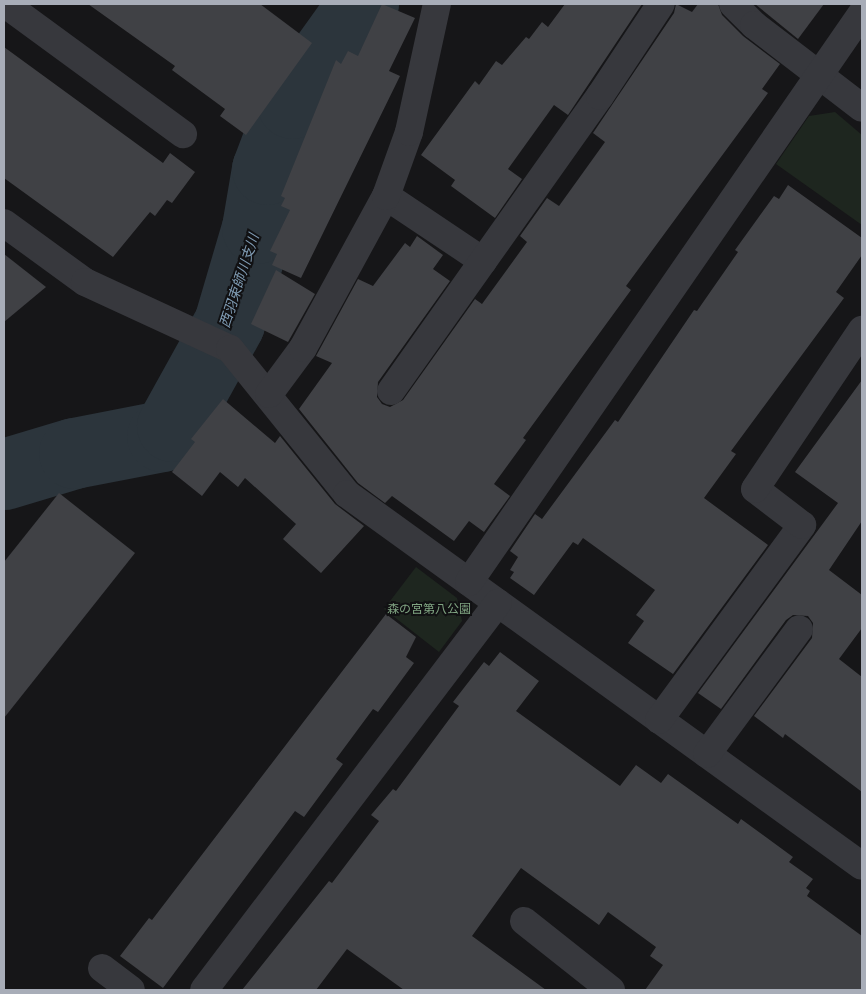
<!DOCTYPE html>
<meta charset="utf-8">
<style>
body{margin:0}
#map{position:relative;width:866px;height:994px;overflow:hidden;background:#161618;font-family:"Varela Round","Noto Sans JP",sans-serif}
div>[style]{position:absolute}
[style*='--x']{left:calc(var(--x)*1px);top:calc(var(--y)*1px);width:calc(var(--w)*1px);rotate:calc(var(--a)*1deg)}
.green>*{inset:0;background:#1e261f}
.river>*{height:71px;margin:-35.5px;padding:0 35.5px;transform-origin:35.5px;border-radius:35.5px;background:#2c353c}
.building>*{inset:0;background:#404145}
.minor>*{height:28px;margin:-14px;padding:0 14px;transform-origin:14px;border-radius:14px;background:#37383d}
span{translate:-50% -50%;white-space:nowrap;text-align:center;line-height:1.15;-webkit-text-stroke:4px #111113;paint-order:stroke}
.park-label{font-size:12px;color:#7fa381}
.water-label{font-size:14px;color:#7f9bb3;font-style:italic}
.frame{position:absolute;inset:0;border:5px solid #a8adb8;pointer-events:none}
</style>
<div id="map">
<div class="green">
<div style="clip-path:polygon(835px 112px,862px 135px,862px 225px,776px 164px,809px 116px)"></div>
<div style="clip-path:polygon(416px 567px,457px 598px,462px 621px,439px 652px,384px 609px)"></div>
</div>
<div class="river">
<div style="--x:4;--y:474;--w:73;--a:-16.7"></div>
<div style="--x:74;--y:453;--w:90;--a:-10.9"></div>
<div style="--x:162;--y:436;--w:14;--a:-45"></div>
<div style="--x:172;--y:426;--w:118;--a:-61"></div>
<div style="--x:229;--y:323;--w:99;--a:-73.6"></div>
<div style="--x:257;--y:228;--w:60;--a:-80.4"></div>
<div style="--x:267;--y:169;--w:71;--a:-69.3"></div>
<div style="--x:292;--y:103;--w:122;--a:-54.4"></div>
</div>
<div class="building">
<div style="clip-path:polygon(88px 4px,260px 4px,312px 43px,246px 135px,220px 116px,225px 109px,172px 70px,175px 66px)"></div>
<div style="clip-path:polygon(382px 4px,415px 18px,389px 71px,400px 76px,301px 278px,272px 265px,277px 254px,270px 251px,290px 210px,281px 206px,285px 198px,281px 196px,336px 60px,341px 64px,348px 51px,358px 56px)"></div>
<div style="clip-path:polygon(565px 4px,642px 4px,568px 115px,554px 105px,508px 169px,522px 179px,495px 218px,451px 186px,455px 180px,421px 155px,475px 81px,479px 85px,496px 61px,502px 65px,526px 37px,529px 39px,542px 22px,548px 27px)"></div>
<div style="clip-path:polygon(676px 4px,692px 12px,698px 4px,718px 4px,722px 15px,743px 36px,780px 64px,762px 89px,768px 93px,626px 286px,631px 290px,523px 438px,526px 440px,494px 484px,510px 496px,484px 532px,469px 521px,454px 541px,392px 496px,385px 503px,358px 483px,299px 409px,332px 363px,316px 356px,358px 279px,373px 286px,405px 243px,410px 247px,417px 236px,443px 255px,433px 269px,450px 281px,378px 382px,377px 397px,382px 404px,390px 407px,403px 400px,475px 299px,482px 304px,527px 242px,520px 236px,547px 198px,559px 206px,605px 142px,593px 133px,674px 13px)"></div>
<div style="clip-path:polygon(755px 4px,824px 4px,798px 39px)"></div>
<div style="clip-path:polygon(4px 47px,163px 163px,170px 153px,195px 172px,172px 203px,167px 200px,155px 216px,150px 212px,113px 257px,4px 178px)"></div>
<div style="clip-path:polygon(788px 185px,862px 238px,862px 255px,836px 292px,844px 298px,731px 451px,736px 454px,704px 498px,768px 545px,673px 674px,628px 643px,644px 621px,636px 615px,655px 590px,583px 538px,578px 545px,573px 542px,534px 595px,510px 578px,514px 572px,510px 570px,518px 557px,510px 551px,535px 514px,542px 519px,615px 420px,618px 422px,694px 310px,697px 311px,738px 252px,735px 250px,774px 196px,779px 199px)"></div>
<div style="clip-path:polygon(4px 254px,46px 287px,4px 322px)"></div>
<div style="clip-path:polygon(276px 270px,315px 294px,288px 342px,251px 324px)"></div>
<div style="clip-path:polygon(862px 380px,862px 521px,829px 570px,862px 595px,862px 628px,839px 659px,862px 677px,862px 792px,785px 734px,783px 738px,754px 716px,812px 638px,813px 623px,808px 616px,793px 615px,786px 620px,721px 709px,698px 693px,838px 503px,795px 472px)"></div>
<div style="clip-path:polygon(223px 399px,275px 443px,280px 436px,335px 504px,364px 526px,321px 573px,283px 539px,296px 524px,245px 478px,238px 487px,220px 472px,202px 496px,172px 472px,195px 442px,191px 439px)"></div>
<div style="clip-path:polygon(59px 493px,135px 553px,4px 718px,4px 562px)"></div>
<div style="clip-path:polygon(386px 614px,416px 637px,406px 657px,414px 663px,378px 712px,373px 709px,336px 759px,343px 764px,304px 817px,295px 811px,163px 988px,120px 956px,149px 918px,152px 920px)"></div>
<div style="clip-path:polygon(500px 652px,539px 681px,516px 711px,620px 786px,636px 765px,661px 783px,668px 774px,738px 824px,741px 819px,793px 857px,789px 862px,813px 879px,806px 888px,810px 891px,807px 896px,862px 936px,862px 990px,645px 990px,663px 965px,650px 956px,656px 947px,608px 912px,599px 925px,521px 868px,472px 936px,546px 990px,404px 990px,347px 949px,316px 990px,242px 990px,329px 881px,332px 883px,379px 821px,371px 815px,393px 789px,396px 791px,459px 706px,453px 702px,484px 662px,489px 666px)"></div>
</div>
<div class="minor">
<div style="--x:733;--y:4;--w:30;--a:45"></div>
<div style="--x:754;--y:25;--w:136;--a:37.5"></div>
<div style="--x:12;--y:9;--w:212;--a:36.2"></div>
<div style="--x:386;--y:196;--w:117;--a:33.8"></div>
<div style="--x:4;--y:223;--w:100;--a:36.1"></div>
<div style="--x:85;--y:282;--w:160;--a:24.8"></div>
<div style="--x:230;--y:349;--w:186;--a:51.1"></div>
<div style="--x:347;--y:494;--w:635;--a:35.84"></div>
<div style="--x:391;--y:391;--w:362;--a:-54.7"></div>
<div style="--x:600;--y:96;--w:110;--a:-56.5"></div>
<div style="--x:269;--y:394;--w:57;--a:-53.5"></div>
<div style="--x:303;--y:348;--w:173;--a:-61.4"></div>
<div style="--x:386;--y:196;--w:68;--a:-70.2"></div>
<div style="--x:409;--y:132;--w:131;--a:-77.7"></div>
<div style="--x:469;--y:582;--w:692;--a:-55.37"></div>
<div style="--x:659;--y:720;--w:242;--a:-53.7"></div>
<div style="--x:802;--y:525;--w:59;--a:-142.5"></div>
<div style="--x:755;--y:489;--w:192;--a:-56.1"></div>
<div style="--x:707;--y:754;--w:155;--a:-53.6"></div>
<div style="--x:524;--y:921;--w:111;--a:38.4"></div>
<div style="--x:102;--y:968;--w:36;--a:37"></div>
<div style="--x:204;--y:990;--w:486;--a:-52.8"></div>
</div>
<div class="park-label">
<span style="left:429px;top:610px">森の宮第八公園</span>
</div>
<div class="water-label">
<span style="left:240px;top:281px;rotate:-72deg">西羽束師川支川</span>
</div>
<div class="frame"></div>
</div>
